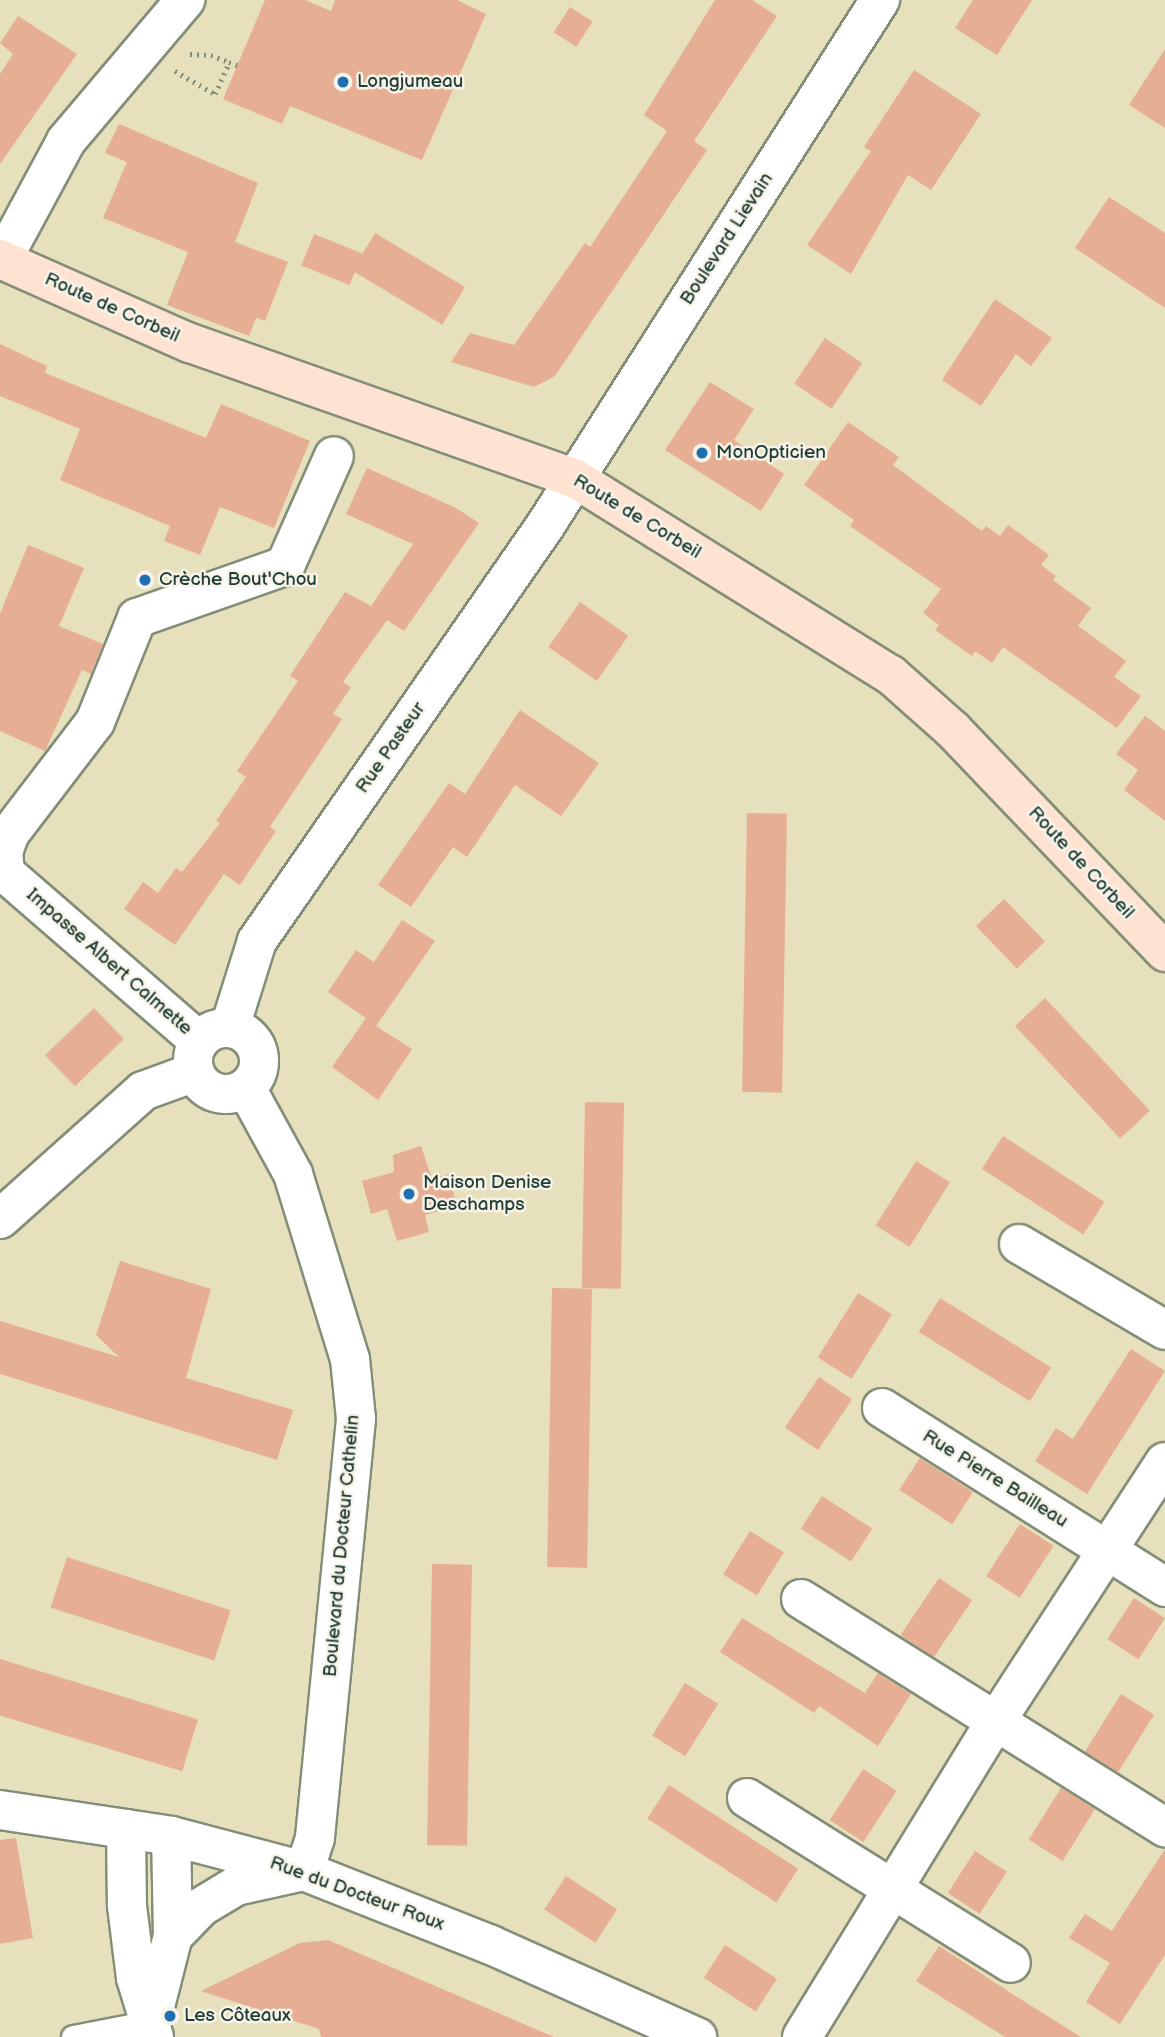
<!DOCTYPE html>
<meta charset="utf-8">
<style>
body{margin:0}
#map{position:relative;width:1165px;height:2037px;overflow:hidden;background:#e7e0bc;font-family:"Balsamiq Sans",sans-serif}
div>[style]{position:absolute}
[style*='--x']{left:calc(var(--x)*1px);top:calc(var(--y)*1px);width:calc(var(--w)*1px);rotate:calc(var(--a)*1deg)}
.building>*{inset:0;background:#e6ae92;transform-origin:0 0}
.path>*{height:4.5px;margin-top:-2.25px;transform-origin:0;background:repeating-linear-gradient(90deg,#838e78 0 2px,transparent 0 7px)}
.roads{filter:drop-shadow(2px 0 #838e78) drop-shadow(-2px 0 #838e78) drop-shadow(0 2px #838e78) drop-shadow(0 -2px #838e78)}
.service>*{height:23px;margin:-11.5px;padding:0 11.5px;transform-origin:11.5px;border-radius:11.5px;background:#fff}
.minor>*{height:38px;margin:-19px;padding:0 19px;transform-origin:19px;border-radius:19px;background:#fff}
.minor>.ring{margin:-19px;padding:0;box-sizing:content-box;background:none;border:38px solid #fff;border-radius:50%}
.secondary>*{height:38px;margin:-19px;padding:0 19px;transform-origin:19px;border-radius:19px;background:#fee3d2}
.dots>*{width:19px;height:19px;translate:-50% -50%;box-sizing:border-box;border:4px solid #f7f3e8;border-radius:50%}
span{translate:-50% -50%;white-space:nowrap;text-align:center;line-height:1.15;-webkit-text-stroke:5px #f7f3e8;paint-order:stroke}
.poi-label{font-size:19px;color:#1f3d34}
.left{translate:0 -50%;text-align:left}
.street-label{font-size:19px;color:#1f3d34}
</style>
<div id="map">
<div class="building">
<div style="clip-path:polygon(265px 0,305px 0,331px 11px,335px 0,457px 0,486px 14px,422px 160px,290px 106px,282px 124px,223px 99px)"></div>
<div style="clip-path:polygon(715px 0,752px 0,777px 16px,694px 141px,707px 150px,555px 376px,534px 387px,451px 362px,470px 333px,514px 345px,585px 243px,590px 247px,667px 131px,644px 115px)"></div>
<div style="clip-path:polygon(973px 0,1032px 0,997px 55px,955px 28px)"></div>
<div style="left:570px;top:7px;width:27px;height:30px;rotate:33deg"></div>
<div style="clip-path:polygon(18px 16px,77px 54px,0 164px,0 74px,13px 54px,0 43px)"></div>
<div style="clip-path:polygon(1165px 49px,1165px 128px,1129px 105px)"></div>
<div style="clip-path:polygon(914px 70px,981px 114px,931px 190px,908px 175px,851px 274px,807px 245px,871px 151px,864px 147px)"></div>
<div style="clip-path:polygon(119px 124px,258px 183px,235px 242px,288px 262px,265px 321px,256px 318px,249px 336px,167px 305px,188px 252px,103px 218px,127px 162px,105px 153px)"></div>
<div style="clip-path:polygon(1109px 197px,1165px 233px,1165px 308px,1075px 248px)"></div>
<div style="left:375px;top:233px;width:105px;height:44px;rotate:31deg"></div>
<div style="left:314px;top:234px;width:52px;height:34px;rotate:22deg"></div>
<div style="clip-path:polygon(995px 299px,1052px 338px,1031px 366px,1016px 354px,981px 406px,942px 380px)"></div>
<div style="left:825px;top:338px;width:45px;height:55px;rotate:34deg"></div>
<div style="clip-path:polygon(0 344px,47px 366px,45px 373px,206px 438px,221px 404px,310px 441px,274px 528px,220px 507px,200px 555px,164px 541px,170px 526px,60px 480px,80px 429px,0 396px)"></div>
<div style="clip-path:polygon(710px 382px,754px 409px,734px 440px,784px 474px,761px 511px,665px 450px)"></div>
<div style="clip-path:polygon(848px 422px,899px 457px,893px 465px,982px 531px,986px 526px,1000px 536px,1008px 525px,1049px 555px,1041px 565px,1056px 576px,1053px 580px,1091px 608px,1078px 626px,1126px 661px,1114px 677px,1141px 696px,1117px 728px,1003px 647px,992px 663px,975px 651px,972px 656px,935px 630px,939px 625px,923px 613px,941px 589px,850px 526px,854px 520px,804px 485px)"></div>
<div style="clip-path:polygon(367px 468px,456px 508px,479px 523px,404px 631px,387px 620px,343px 682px,351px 687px,333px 714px,342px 719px,270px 827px,276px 831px,240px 885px,224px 874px,175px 945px,124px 909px,143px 882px,158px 893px,176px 868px,182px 872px,220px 823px,216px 821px,246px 777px,237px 771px,298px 681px,290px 676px,345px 592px,371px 606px,413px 544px,346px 514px)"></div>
<div style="clip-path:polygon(28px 545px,84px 568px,59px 626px,103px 644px,91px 674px,82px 670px,45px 751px,0 731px,0 614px)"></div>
<div style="left:580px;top:602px;width:59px;height:55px;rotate:35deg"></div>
<div style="clip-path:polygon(520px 710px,599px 763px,561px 816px,515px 785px,467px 857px,453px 847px,411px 907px,378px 885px,449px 783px,465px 794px)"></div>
<div style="clip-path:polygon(1145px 716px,1165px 731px,1165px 821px,1124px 790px,1138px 770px,1116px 754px)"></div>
<div style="left:747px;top:813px;width:40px;height:279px;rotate:1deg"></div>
<div style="left:1004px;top:899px;width:59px;height:39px;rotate:46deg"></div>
<div style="clip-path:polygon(402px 920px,435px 941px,376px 1026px,412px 1049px,378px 1100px,332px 1067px,366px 1018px,373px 1023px,328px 992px,356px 950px,374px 962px)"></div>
<div style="left:1045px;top:998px;width:154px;height:41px;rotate:47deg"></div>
<div style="left:94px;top:1008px;width:43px;height:68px;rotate:46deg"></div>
<div style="left:585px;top:1102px;width:39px;height:186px;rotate:1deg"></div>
<div style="left:1003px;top:1136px;width:121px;height:39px;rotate:33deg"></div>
<div style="clip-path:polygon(421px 1146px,432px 1179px,448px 1174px,457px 1206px,425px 1215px,429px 1232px,397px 1241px,387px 1209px,371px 1214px,362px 1181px,394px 1172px,393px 1155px)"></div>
<div style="left:916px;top:1161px;width:40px;height:76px;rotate:32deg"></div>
<div style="clip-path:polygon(120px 1261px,211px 1289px,186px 1378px,293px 1410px,277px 1460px,0 1374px,0 1321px,119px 1357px,96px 1335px)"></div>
<div style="left:552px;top:1288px;width:40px;height:279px;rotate:1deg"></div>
<div style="left:858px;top:1293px;width:40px;height:76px;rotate:32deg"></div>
<div style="left:940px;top:1298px;width:131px;height:40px;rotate:32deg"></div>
<div style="clip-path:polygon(1131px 1349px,1165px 1371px,1087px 1494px,1035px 1461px,1056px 1428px,1073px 1439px)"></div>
<div style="left:819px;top:1377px;width:40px;height:61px;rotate:34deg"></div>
<div style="left:920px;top:1458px;width:63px;height:38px;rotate:33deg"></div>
<div style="left:822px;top:1496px;width:60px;height:39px;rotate:33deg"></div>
<div style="left:1020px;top:1524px;width:40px;height:62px;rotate:33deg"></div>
<div style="left:750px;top:1531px;width:40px;height:51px;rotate:32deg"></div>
<div style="left:67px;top:1557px;width:172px;height:53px;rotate:18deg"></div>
<div style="left:432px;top:1564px;width:40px;height:281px;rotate:1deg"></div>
<div style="left:939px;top:1578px;width:40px;height:69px;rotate:34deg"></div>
<div style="left:1134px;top:1598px;width:37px;height:49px;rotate:33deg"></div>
<div style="clip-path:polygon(742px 1618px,865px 1693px,878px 1673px,911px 1694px,878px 1746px,819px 1706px,814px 1713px,720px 1652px)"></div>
<div style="left:0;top:1659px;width:207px;height:54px;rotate:17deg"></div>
<div style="left:685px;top:1683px;width:39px;height:62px;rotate:32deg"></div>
<div style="left:1121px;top:1694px;width:39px;height:68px;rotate:32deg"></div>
<div style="left:863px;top:1769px;width:40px;height:61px;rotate:33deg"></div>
<div style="left:669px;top:1785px;width:154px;height:40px;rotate:33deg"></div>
<div style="left:1061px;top:1788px;width:40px;height:61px;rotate:32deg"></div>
<div style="clip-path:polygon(16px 1838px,33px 1938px,0 1944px,0 1840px)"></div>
<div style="clip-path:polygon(1165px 1849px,1165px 1955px,1120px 2024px,1086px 2002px,1110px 1963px,1069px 1938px,1085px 1914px,1112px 1931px)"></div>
<div style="left:975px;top:1851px;width:38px;height:50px;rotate:33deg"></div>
<div style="left:566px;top:1876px;width:61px;height:40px;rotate:33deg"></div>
<div style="clip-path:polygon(328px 1940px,554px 2037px,321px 2037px,319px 2029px,201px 1991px,300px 1943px)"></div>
<div style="left:725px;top:1945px;width:62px;height:39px;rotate:33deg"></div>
<div style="clip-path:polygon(939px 1946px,1017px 1997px,1081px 2037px,1005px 2037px,916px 1981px)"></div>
</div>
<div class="path">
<div style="--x:190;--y:54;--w:21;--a:3"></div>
<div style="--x:211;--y:55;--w:19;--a:21"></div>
<div style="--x:175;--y:71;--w:46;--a:29.9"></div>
<div style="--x:215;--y:94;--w:35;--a:-66"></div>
<div style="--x:229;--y:62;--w:9;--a:21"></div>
</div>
<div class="roads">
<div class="service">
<div style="--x:73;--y:2037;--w:79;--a:-10.9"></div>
</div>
<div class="minor">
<div style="--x:2;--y:260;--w:135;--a:-61.7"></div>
<div style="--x:66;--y:141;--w:185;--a:-49.8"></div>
<div style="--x:230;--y:1027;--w:90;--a:-72.6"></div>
<div style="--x:257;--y:941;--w:505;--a:-55.24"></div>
<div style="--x:545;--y:526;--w:624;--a:-57.51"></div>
<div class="ring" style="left:193px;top:1028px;width:28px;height:28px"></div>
<div style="--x:199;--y:1041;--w:257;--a:-139.1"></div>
<div style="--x:5;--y:873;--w:21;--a:-95"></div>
<div style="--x:3;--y:852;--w:20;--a:-70"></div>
<div style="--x:10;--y:833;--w:140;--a:-52.6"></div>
<div style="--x:95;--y:722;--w:112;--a:-68"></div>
<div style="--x:137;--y:618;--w:157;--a:-19.4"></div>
<div style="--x:285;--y:566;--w:120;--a:-66"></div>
<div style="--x:246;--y:1088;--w:98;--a:61.3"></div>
<div style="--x:293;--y:1174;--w:194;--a:72.9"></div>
<div style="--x:350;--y:1359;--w:60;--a:84.3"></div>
<div style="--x:356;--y:1419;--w:421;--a:95.6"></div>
<div style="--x:315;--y:1838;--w:35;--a:108"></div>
<div style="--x:0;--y:1219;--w:192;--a:-41.8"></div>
<div style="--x:143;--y:1091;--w:55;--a:-20.1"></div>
<div style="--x:1019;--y:1244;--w:169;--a:30.5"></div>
<div style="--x:882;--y:1408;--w:335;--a:32.3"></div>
<div style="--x:801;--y:1599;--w:430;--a:32.1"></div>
<div style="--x:747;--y:1798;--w:311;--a:32"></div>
<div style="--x:0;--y:1810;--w:173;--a:8.6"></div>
<div style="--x:171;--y:1836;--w:138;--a:14.7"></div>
<div style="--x:304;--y:1871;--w:201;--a:21.6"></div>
<div style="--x:491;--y:1945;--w:226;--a:24.1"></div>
<div style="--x:126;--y:1829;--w:77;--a:89.3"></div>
<div style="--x:127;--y:1906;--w:73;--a:82.9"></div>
<div style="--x:136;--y:1978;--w:62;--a:73"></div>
<div style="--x:173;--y:1936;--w:40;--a:-46"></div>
<div style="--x:201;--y:1907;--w:41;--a:-31"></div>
<div style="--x:236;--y:1886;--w:65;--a:-12.5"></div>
<div style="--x:151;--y:2022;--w:89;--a:-75.7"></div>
<div style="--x:173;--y:1936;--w:100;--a:-91.1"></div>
<div style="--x:802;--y:2037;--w:371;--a:-58.5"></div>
<div style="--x:996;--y:1721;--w:309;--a:-56.9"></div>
</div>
<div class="secondary">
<div style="--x:0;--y:259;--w:208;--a:23.9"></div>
<div style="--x:190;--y:343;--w:407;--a:19.4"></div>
<div style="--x:574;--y:478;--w:373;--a:31.9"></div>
<div style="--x:891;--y:675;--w:83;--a:41.6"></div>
<div style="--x:953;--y:730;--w:307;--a:46.3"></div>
</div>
</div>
<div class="dots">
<div style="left:343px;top:82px;background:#1f6fb2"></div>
<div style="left:702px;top:453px;background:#1f6fb2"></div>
<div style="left:145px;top:580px;background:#1f6fb2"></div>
<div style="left:409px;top:1194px;background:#1f6fb2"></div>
<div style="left:170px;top:2016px;background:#1f6fb2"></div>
</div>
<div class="poi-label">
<span class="left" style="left:357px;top:82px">Longjumeau</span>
<span class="left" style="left:716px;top:453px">MonOpticien</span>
<span class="left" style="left:159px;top:580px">Crèche Bout'Chou</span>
<span class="left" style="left:423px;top:1194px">Maison Denise<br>Deschamps</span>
<span class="left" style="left:184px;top:2016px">Les Côteaux</span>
</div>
<div class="street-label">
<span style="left:727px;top:239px;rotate:-57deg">Boulevard Lievain</span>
<span style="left:112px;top:308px;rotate:24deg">Route de Corbeil</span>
<span style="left:637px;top:517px;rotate:31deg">Route de Corbeil</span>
<span style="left:391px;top:748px;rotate:-55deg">Rue Pasteur</span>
<span style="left:1081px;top:863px;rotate:47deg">Route de Corbeil</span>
<span style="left:109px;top:962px;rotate:41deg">Impasse Albert Calmette</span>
<span style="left:995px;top:1479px;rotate:32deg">Rue Pierre Bailleau</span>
<span style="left:342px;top:1546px;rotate:-85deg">Boulevard du Docteur Cathelin</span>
<span style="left:357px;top:1894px;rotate:20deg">Rue du Docteur Roux</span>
</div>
</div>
